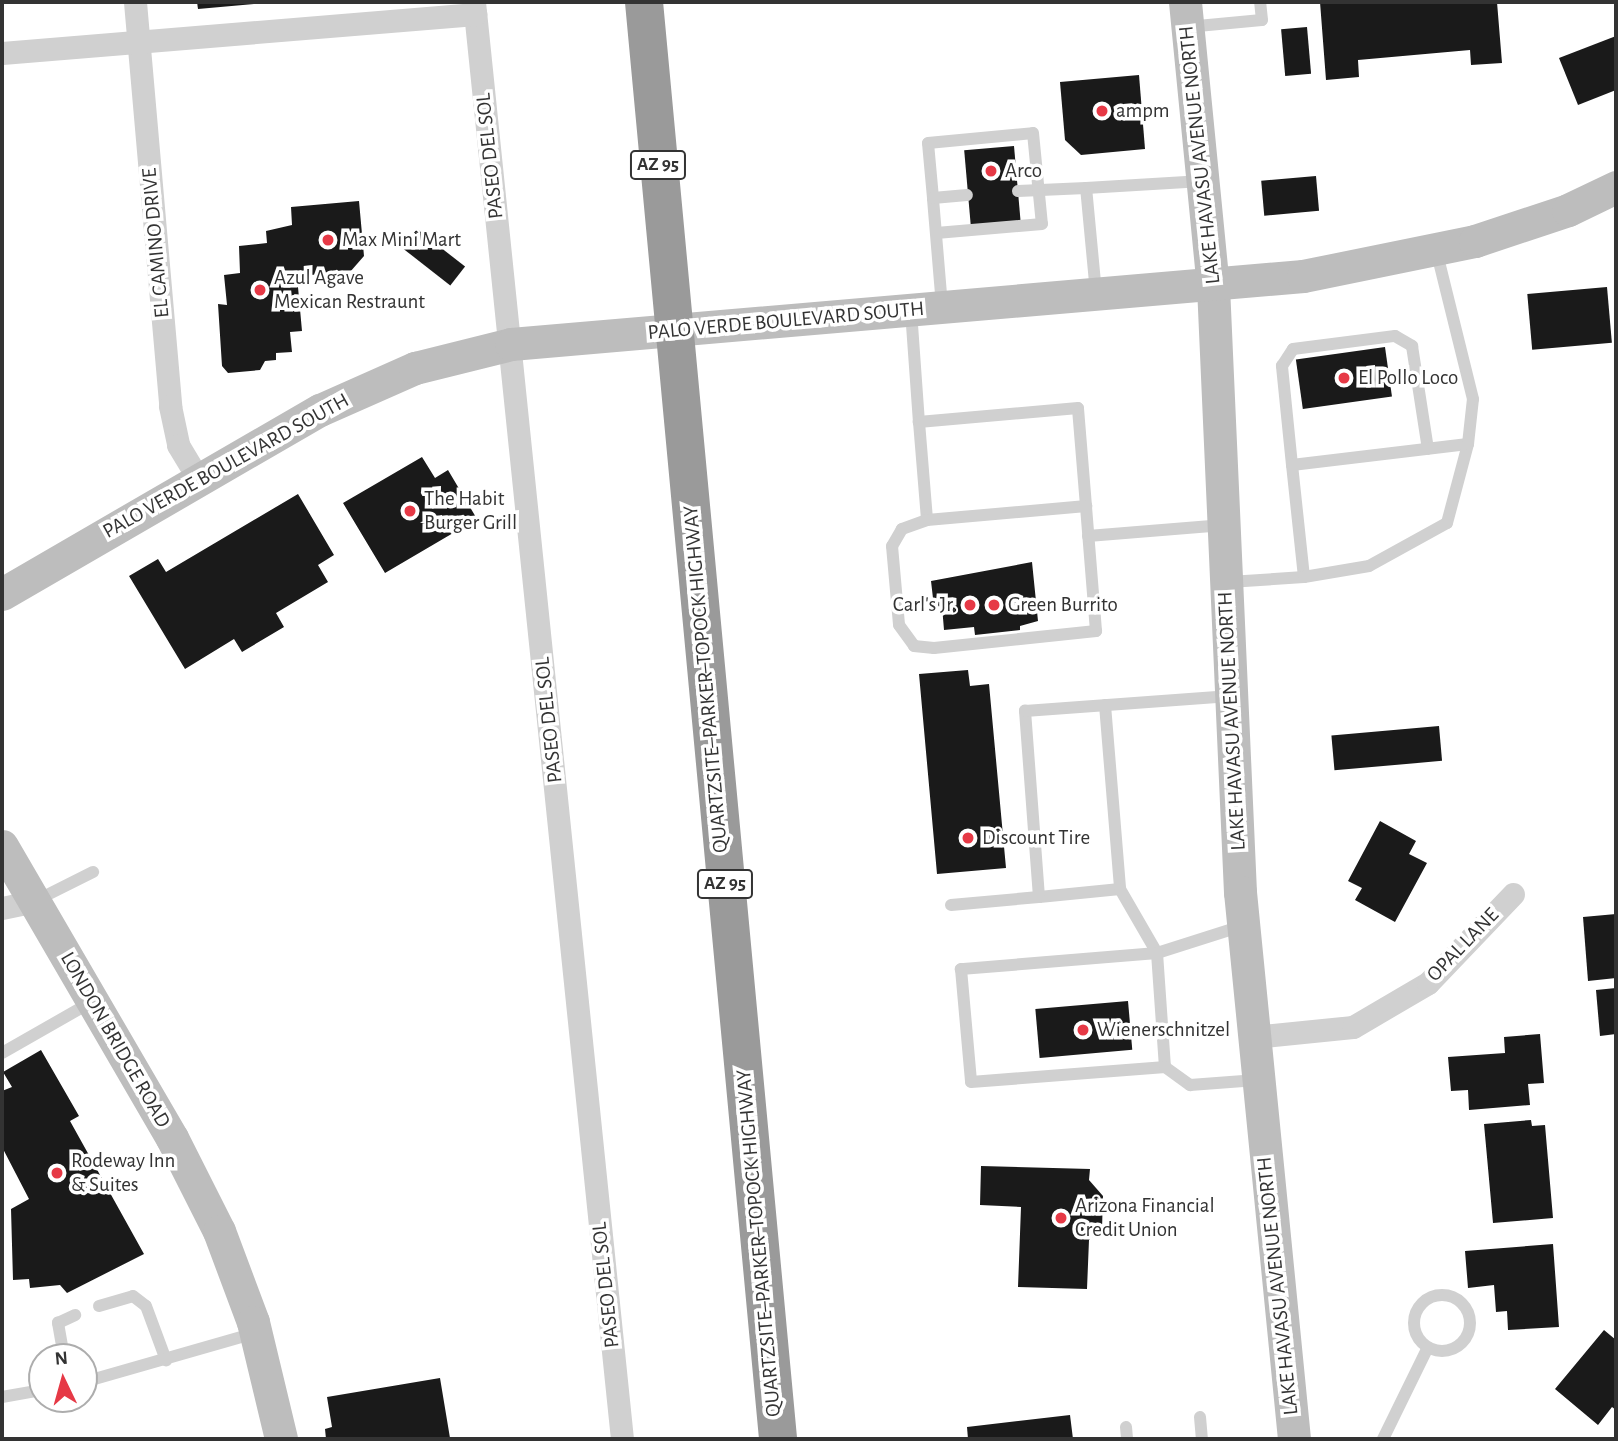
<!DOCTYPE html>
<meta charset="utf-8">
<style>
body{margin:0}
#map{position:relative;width:1618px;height:1441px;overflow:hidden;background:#fff;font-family:"Alegreya Sans",sans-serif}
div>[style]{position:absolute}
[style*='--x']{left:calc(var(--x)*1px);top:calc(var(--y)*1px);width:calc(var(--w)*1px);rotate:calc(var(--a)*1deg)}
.building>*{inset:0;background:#1a1a1a;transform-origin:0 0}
.lane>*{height:12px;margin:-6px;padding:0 6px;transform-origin:6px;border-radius:6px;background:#d0d0d0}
.lane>.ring{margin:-6px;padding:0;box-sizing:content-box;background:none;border:12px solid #d0d0d0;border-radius:50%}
.street>*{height:23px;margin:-11.5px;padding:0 11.5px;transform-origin:11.5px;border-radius:11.5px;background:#d0d0d0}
.secondary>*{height:33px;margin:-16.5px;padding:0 16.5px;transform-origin:16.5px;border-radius:16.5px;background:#bdbdbd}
.highway>*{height:38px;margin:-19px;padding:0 19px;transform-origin:19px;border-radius:19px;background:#9a9a9a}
.dots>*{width:19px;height:19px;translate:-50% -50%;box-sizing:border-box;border:4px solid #fff;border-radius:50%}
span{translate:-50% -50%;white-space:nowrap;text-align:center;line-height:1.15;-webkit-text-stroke:7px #fff;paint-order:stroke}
.shield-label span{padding:2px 5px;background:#fff;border:2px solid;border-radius:5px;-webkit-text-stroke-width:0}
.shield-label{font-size:19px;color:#333;font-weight:700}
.poi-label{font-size:21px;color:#333}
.left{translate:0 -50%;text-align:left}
.right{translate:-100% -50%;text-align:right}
.street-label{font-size:21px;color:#333}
.frame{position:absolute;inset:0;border:4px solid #333;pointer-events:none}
.north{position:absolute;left:28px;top:1343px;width:70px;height:70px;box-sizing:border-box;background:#fff;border:2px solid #adadad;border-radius:50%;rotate:355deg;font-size:19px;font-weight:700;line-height:28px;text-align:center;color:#333}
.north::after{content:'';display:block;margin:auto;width:24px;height:32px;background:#e63946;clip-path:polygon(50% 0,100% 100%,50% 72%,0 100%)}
</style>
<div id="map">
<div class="building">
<div style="clip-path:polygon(197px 2px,254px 2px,254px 4px,198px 9px)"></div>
<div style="clip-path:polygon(1320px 2px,1497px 2px,1502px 63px,1471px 65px,1470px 50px,1358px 60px,1359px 77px,1326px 80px)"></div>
<div style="left:1307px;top:27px;width:47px;height:26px;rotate:85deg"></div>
<div style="clip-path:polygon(1616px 36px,1616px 90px,1578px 105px,1559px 58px)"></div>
<div style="clip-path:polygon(1139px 75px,1145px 149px,1081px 155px,1065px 140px,1060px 82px)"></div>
<div style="left:1014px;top:146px;width:76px;height:50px;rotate:85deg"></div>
<div style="left:1316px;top:176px;width:35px;height:55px;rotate:85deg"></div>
<div style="clip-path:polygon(359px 201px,364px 256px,350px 272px,297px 276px,302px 331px,290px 332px,292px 352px,276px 353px,276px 360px,265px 361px,260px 370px,228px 373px,222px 366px,218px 304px,227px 305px,224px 275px,240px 273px,239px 246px,267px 243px,266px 231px,292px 225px,291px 207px)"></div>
<div style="left:417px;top:229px;width:61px;height:24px;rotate:38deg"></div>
<div style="left:1607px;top:287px;width:56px;height:80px;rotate:85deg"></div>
<div style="left:1385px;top:347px;width:50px;height:90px;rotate:82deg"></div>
<div style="clip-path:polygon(422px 457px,435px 478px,448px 470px,477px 519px,385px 573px,343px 503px)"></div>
<div style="clip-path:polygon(298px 494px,334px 555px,318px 565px,328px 582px,276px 613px,284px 627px,242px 652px,234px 639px,185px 669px,129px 576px,158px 559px,166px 572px)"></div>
<div style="clip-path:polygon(1032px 562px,1038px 621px,1020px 626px,1020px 630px,975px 635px,974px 627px,944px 630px,942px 606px,934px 607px,931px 581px)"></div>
<div style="clip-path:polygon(968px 670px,970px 686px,989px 684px,1006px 868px,937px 874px,919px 674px)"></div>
<div style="left:1439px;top:726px;width:35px;height:108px;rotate:85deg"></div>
<div style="clip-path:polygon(1380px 821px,1416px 841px,1409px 854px,1427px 863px,1395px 922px,1355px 900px,1362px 888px,1348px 881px)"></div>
<div style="clip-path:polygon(1616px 914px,1616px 978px,1588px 981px,1583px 917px)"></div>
<div style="clip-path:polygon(1616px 988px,1616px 1034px,1600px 1036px,1596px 990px)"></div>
<div style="left:1128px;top:1001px;width:49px;height:93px;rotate:85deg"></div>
<div style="clip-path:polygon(1540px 1034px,1544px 1083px,1528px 1084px,1530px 1105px,1469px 1110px,1468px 1090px,1451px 1091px,1448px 1057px,1505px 1053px,1504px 1037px)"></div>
<div style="clip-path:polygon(41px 1050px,79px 1116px,70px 1121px,144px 1254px,67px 1293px,60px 1285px,30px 1288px,29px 1279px,13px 1280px,11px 1209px,29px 1199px,2px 1147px,2px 1091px,12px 1087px,3px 1072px)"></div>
<div style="clip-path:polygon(1531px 1120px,1532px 1126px,1545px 1125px,1553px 1218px,1493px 1223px,1484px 1124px)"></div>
<div style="clip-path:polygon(981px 1166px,1090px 1169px,1089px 1180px,1103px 1196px,1102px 1229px,1089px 1240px,1087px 1289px,1018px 1287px,1021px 1207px,980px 1205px)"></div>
<div style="clip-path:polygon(1553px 1244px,1559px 1327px,1508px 1330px,1507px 1311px,1496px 1312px,1494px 1285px,1468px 1288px,1465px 1251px)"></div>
<div style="clip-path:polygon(1604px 1330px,1616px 1340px,1616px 1410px,1612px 1407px,1598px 1425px,1555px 1389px)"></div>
<div style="clip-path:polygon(440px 1378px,450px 1438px,326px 1439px,325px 1429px,332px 1427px,327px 1397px)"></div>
<div style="clip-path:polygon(1070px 1415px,1073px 1439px,968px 1439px,967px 1427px)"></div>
</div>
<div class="lane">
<div style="--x:1187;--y:27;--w:75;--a:-5.3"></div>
<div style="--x:1262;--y:20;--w:18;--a:-96"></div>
<div style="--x:1018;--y:191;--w:68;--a:-2.5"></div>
<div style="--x:933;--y:198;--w:55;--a:-95.2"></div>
<div style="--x:928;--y:143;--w:105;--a:-5.4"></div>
<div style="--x:1033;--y:133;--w:91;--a:84.4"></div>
<div style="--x:1042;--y:224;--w:106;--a:175.1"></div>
<div style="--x:1096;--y:293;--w:105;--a:-95.4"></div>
<div style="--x:1086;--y:188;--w:117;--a:-3.4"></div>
<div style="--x:942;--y:306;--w:108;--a:-94.8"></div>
<div style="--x:933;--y:198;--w:34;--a:-5"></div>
<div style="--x:911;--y:311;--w:111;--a:85.9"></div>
<div style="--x:919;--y:422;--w:98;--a:85.3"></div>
<div style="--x:927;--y:520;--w:160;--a:-5"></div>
<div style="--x:1086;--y:506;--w:98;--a:-94.7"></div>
<div style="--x:1078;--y:408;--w:160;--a:175"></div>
<div style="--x:1292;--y:465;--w:100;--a:-95.8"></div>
<div style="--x:1282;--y:366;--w:20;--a:-57"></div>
<div style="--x:1293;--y:349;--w:103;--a:-7.3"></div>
<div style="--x:1395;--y:336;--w:20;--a:30"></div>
<div style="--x:1412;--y:346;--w:104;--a:81.2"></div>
<div style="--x:927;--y:520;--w:27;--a:160"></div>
<div style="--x:902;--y:529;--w:20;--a:120"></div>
<div style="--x:892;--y:546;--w:79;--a:84.9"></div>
<div style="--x:899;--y:625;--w:26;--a:54"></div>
<div style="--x:914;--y:646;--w:20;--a:6"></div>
<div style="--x:934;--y:648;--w:163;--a:-6"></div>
<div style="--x:1096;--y:631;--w:125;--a:-94.6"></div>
<div style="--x:1088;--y:536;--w:136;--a:-4.6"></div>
<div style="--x:1304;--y:577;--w:113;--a:-96.1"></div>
<div style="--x:1292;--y:465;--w:177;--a:-6.8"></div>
<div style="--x:1229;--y:582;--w:75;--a:-3.8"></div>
<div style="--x:1304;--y:577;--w:66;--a:-9.6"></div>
<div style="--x:1369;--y:566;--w:89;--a:-28.9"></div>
<div style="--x:1447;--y:523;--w:82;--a:-75.1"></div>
<div style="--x:1468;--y:444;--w:45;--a:-83.7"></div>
<div style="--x:1473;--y:399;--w:154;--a:-103.9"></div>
<div style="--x:1105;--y:705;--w:185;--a:85.3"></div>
<div style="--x:1120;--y:889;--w:81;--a:174.4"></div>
<div style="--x:1039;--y:897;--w:187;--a:-94.3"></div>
<div style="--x:1025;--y:711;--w:206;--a:-4.2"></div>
<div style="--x:1120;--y:889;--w:74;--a:60"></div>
<div style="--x:1157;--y:953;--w:114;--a:86"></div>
<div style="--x:35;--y:901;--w:65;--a:-26.6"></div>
<div style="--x:951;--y:905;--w:88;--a:-5.2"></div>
<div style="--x:1242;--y:926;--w:89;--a:162.4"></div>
<div style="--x:1157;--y:953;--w:197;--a:175.3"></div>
<div style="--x:961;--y:969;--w:113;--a:84.9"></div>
<div style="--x:971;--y:1082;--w:195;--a:-4.4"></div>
<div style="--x:1165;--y:1067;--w:31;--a:36"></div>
<div style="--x:1190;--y:1085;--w:67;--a:-4.3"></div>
<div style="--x:2;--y:1053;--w:105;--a:-29.7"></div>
<div class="ring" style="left:1414px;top:1295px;width:44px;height:44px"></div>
<div style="--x:99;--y:1306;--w:35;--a:-16"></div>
<div style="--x:133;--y:1296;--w:16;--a:38"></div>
<div style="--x:146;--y:1306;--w:58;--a:69.7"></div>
<div style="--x:64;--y:1357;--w:35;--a:-100"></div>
<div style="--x:58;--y:1323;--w:19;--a:-25"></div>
<div style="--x:84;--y:1382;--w:178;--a:-16"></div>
<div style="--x:2;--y:1397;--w:41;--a:-9.9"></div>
<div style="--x:1200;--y:1417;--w:22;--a:85"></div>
<div style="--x:1126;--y:1427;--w:12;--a:85"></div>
<div style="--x:1383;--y:1439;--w:102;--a:-63.9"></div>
</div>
<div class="street">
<div style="--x:135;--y:2;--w:406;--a:85"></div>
<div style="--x:170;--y:406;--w:40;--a:78"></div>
<div style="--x:178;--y:445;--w:39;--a:59"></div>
<div style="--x:474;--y:2;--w:1445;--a:84.12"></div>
<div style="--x:2;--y:53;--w:475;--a:-4.7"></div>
<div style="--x:2;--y:908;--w:33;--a:-12"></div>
<div style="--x:1253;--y:1037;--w:100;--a:-5.7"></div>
<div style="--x:1353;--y:1027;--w:87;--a:-30.4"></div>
<div style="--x:1428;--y:983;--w:123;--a:-46.3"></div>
</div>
<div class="secondary">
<div style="--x:1185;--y:2;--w:285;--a:84.4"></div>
<div style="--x:1213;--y:286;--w:607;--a:87.45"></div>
<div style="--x:1240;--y:892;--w:550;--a:84.36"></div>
<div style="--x:2;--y:594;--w:367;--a:-30.1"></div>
<div style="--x:320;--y:410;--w:104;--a:-23.9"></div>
<div style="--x:415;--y:368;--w:99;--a:-14"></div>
<div style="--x:511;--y:344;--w:795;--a:-4.91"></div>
<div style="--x:1303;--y:276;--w:176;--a:-11.5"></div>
<div style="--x:1475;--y:241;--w:98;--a:-18.4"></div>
<div style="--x:1568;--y:210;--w:53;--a:-25.6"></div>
<div style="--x:2;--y:846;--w:338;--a:59.8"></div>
<div style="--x:172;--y:1138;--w:104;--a:63.2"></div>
<div style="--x:219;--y:1231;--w:97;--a:69.5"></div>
<div style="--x:253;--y:1322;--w:120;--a:76.5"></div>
</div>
<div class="highway">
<div style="--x:644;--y:2;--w:1443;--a:84.67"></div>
</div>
<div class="dots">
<div style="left:1102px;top:111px;background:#e63946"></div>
<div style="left:991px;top:171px;background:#e63946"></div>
<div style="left:328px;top:240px;background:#e63946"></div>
<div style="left:260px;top:290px;background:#e63946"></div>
<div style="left:1344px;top:378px;background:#e63946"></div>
<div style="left:410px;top:511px;background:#e63946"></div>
<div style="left:970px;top:605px;background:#e63946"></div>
<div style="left:994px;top:605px;background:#e63946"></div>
<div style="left:968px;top:838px;background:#e63946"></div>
<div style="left:1083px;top:1030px;background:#e63946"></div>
<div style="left:57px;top:1173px;background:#e63946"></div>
<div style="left:1061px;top:1218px;background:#e63946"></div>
</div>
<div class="shield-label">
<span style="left:658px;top:165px">AZ 95</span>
<span style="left:725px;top:884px">AZ 95</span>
</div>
<div class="poi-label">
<span class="left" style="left:1116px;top:111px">ampm</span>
<span class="left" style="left:1005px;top:171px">Arco</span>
<span class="left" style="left:342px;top:240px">Max Mini Mart</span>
<span class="left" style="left:274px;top:290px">Azul Agave<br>Mexican Restraunt</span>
<span class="left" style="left:1358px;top:378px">El Pollo Loco</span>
<span class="left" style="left:424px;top:511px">The Habit<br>Burger Grill</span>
<span class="right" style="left:956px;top:605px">Carl's Jr.</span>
<span class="left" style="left:1008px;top:605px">Green Burrito</span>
<span class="left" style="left:982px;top:838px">Discount Tire</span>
<span class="left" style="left:1097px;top:1030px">Wienerschnitzel</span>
<span class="left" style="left:71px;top:1173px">Rodeway Inn<br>&amp; Suites</span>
<span class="left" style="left:1075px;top:1218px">Arizona Financial<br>Credit Union</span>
</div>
<div class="street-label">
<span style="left:1200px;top:155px;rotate:-96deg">LAKE HAVASU AVENUE NORTH</span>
<span style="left:490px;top:156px;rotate:-96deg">PASEO DEL SOL</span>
<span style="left:156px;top:243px;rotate:-95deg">EL CAMINO DRIVE</span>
<span style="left:786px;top:321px;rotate:-5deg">PALO VERDE BOULEVARD SOUTH</span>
<span style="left:226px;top:466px;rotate:-29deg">PALO VERDE BOULEVARD SOUTH</span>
<span style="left:706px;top:679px;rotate:-95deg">QUARTZSITE–PARKER–TOPOCK HIGHWAY</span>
<span style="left:549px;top:720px;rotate:-96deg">PASEO DEL SOL</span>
<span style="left:1232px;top:721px;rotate:-93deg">LAKE HAVASU AVENUE NORTH</span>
<span style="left:1463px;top:945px;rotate:-46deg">OPAL LANE</span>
<span style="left:115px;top:1040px;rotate:60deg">LONDON BRIDGE ROAD</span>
<span style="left:759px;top:1243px;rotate:-95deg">QUARTZSITE–PARKER–TOPOCK HIGHWAY</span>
<span style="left:606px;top:1285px;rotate:-96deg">PASEO DEL SOL</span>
<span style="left:1278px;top:1286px;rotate:-96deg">LAKE HAVASU AVENUE NORTH</span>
</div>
<div class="frame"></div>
<div class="north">N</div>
</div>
